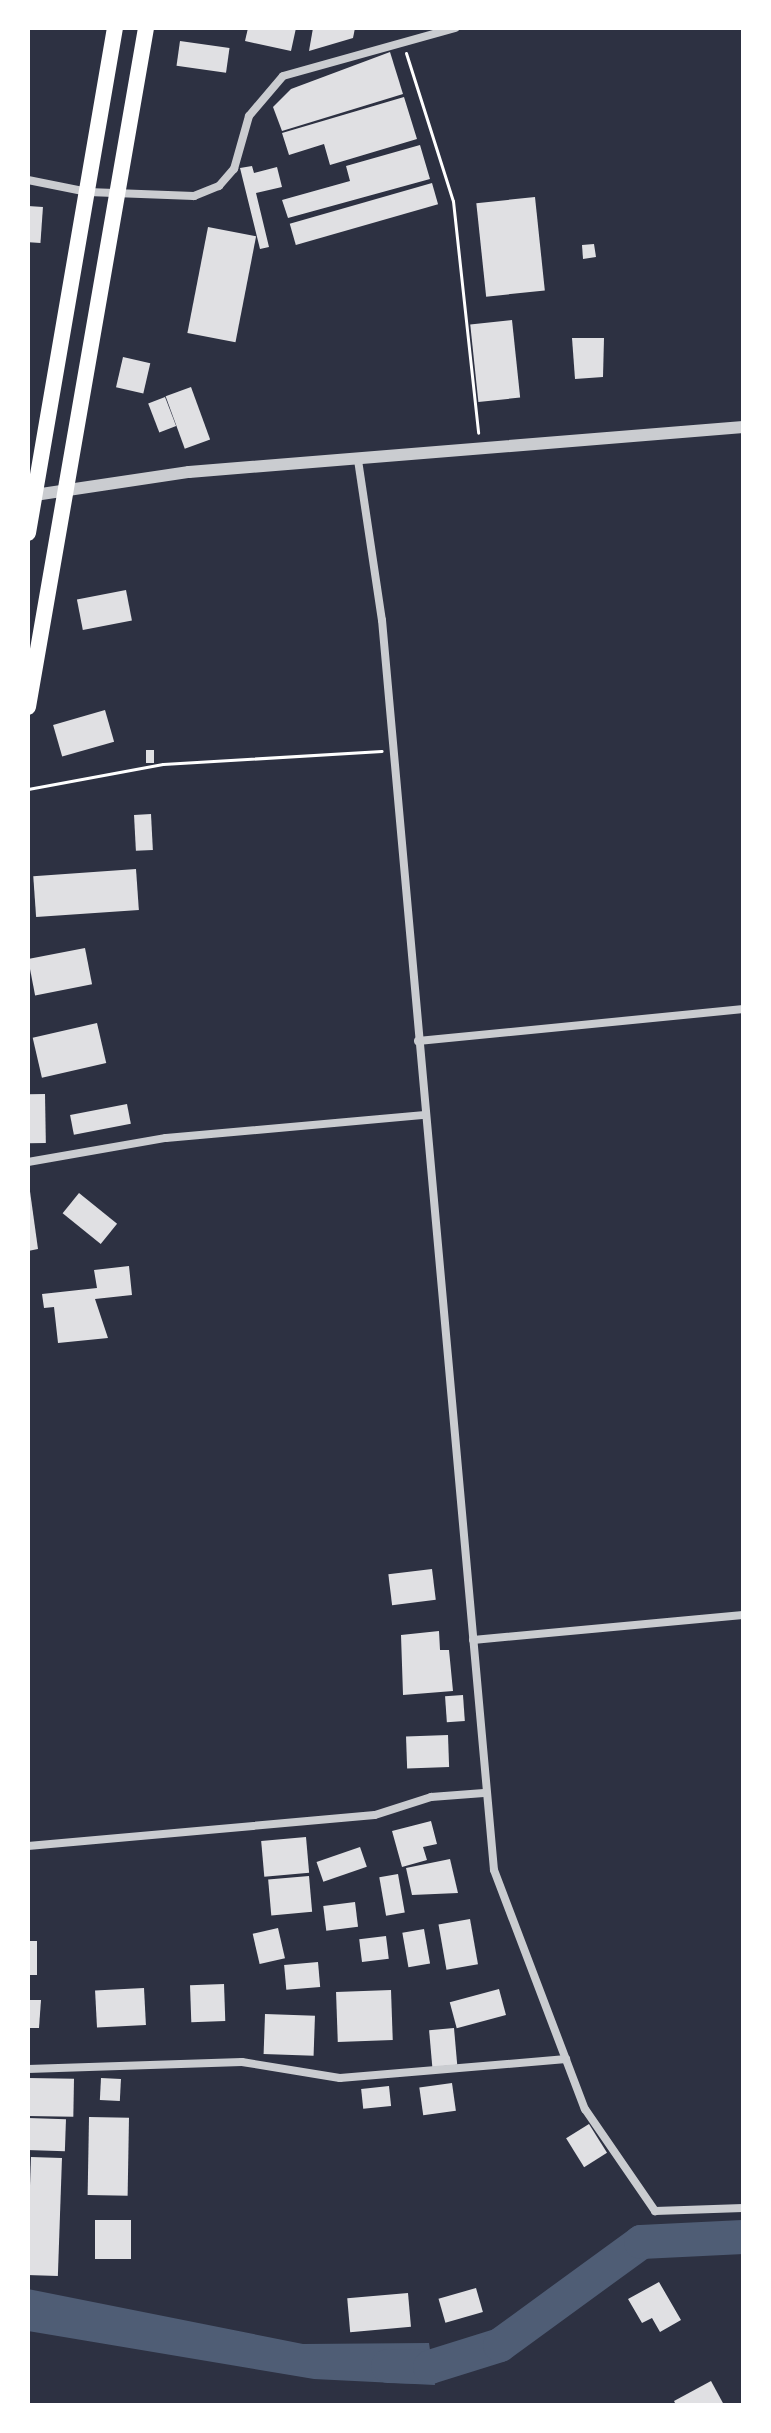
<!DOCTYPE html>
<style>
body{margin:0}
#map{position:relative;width:771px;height:2433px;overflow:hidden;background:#2d3142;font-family:Overpass,sans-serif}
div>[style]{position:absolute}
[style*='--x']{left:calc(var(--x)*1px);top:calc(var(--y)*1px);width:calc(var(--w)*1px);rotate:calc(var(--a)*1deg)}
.water>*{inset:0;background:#4f5d75}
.river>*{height:34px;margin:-17px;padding:0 17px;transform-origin:17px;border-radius:17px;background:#4f5d75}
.building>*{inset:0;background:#e0e0e3;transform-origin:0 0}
.path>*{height:3px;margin:-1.5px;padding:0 1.5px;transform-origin:1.5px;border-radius:1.5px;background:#fff}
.minor>*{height:8px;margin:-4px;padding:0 4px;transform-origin:4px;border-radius:4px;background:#caccd0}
.tertiary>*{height:12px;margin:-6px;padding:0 6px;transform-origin:6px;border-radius:6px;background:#caccd0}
.trunk>*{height:16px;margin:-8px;padding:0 8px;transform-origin:8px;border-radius:8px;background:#fff}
span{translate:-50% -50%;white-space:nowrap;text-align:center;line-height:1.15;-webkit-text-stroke:6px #fff;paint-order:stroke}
.frame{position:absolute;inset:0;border:30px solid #fff;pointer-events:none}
</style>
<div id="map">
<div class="water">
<div style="clip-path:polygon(28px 2289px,303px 2344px,429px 2343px,435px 2385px,314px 2379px,28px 2331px)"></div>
</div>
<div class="river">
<div style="--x:388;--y:2366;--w:42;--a:1.4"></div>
<div style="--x:430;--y:2367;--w:73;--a:-17.4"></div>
<div style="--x:500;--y:2345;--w:175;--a:-36.1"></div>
<div style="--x:641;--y:2242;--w:102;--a:-2.8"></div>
</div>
<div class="building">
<div style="clip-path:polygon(248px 28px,296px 28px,291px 51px,245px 41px)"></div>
<div style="clip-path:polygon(313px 28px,355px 28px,353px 38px,309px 51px)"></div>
<div style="left:180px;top:41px;width:50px;height:25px;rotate:8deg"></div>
<div style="clip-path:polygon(390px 52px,403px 94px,282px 131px,273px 107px,291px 89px)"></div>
<div style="clip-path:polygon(404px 97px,417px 139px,330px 165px,324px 144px,289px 155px,282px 133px)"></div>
<div style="clip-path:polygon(420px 145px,430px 179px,288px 218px,282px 200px,350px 181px,346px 166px)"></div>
<div style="clip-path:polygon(252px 166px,254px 173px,277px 167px,282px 187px,256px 193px,269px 247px,260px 249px,240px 168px)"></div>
<div style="left:432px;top:183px;width:22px;height:148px;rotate:74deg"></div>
<div style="left:535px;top:197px;width:94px;height:59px;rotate:84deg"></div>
<div style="left:28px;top:206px;width:15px;height:36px;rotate:4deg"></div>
<div style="left:208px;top:227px;width:49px;height:108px;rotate:11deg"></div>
<div style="clip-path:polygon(594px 244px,596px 257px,583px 259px,582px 245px)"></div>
<div style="left:512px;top:320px;width:78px;height:42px;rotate:84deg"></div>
<div style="clip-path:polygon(572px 338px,604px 338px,603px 377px,575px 379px)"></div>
<div style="left:123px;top:357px;width:28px;height:31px;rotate:13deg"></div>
<div style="left:191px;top:387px;width:56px;height:27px;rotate:70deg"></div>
<div style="left:165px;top:397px;width:31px;height:18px;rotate:69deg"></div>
<div style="left:126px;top:590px;width:31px;height:50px;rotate:79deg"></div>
<div style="left:105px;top:710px;width:33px;height:54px;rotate:74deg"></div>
<div style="left:146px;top:750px;width:8px;height:13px"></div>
<div style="left:151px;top:814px;width:36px;height:17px;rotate:87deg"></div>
<div style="left:136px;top:869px;width:41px;height:103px;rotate:86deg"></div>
<div style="left:85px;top:948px;width:37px;height:58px;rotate:79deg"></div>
<div style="left:97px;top:1023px;width:41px;height:66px;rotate:77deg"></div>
<div style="left:45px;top:1094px;width:49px;height:17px;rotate:89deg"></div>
<div style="left:127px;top:1104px;width:20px;height:58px;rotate:79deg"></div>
<div style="clip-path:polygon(28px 1177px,38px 1249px,28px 1251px)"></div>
<div style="left:79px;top:1193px;width:49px;height:26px;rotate:39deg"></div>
<div style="clip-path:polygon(129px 1266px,132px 1295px,95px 1299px,108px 1338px,58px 1343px,54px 1307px,44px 1308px,42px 1294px,97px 1288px,94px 1270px)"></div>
<div style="left:432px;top:1569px;width:31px;height:44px;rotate:83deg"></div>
<div style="clip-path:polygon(439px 1631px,440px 1650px,449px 1650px,453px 1691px,403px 1695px,401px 1635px)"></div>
<div style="left:463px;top:1695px;width:26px;height:18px;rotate:86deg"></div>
<div style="left:448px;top:1735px;width:32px;height:42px;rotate:88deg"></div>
<div style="clip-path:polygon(431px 1821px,437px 1844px,423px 1847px,427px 1860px,402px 1867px,392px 1831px)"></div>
<div style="left:306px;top:1837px;width:36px;height:45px;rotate:85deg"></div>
<div style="left:360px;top:1847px;width:21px;height:46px;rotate:71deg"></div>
<div style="clip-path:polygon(450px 1859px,458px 1893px,412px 1895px,406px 1868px)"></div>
<div style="left:398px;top:1874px;width:39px;height:19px;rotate:80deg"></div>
<div style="left:309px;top:1876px;width:36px;height:41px;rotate:85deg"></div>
<div style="left:355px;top:1902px;width:25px;height:32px;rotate:83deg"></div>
<div style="left:470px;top:1919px;width:46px;height:32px;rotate:80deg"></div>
<div style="left:278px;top:1928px;width:31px;height:26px;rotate:77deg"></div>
<div style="left:424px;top:1929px;width:35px;height:22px;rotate:80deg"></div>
<div style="left:386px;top:1936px;width:23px;height:27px;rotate:83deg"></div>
<div style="left:28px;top:1941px;width:9px;height:34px"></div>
<div style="left:318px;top:1962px;width:25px;height:34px;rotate:85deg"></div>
<div style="left:224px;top:1984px;width:37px;height:34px;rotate:88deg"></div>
<div style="left:144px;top:1988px;width:37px;height:49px;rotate:87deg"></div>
<div style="left:499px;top:1989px;width:27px;height:51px;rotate:75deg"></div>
<div style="left:391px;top:1990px;width:50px;height:55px;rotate:88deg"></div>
<div style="clip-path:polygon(28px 2000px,41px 2000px,39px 2028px,28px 2028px)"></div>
<div style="left:265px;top:2014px;width:50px;height:40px;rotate:2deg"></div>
<div style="left:454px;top:2028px;width:37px;height:25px;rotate:85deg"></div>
<div style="left:28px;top:2078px;width:46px;height:38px;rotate:1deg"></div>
<div style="left:101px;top:2078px;width:20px;height:22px;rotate:3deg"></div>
<div style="left:452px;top:2083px;width:28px;height:33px;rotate:82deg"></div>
<div style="left:389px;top:2086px;width:20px;height:28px;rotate:84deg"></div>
<div style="left:89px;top:2117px;width:40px;height:78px;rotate:1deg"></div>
<div style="left:28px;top:2118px;width:38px;height:32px;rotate:2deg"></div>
<div style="left:589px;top:2124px;width:34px;height:27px;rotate:58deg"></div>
<div style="left:31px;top:2157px;width:31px;height:118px;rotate:2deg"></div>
<div style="left:95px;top:2220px;width:36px;height:39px"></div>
<div style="clip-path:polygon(659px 2282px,681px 2320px,660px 2332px,652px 2318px,642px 2323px,628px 2299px)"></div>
<div style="left:476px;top:2288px;width:25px;height:39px;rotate:74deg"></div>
<div style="left:408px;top:2293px;width:34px;height:61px;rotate:85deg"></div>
<div style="clip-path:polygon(711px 2381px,724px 2405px,676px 2405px,674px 2401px)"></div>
</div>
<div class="path">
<div style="--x:406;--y:53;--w:155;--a:72.4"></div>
<div style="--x:453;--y:201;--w:233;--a:83.8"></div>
<div style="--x:28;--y:789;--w:137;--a:-10.5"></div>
<div style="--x:163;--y:764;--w:219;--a:-3.4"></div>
</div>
<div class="minor">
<div style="--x:28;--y:180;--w:61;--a:11.3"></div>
<div style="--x:88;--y:192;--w:106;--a:2.2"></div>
<div style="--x:194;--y:196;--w:27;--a:-22"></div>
<div style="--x:219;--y:186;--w:23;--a:-49"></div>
<div style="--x:234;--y:169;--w:55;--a:-74.2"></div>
<div style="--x:249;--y:116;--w:52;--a:-49.6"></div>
<div style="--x:283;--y:76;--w:179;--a:-15.6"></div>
<div style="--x:358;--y:460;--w:162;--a:81.5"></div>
<div style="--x:382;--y:620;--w:1255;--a:84.88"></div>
<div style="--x:494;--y:1870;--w:256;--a:69.2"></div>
<div style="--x:585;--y:2109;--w:124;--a:55.5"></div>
<div style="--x:655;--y:2211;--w:88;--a:-2"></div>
<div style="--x:418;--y:1041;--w:327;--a:-5.6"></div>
<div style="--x:28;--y:1162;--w:140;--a:-9.9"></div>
<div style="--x:166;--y:1138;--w:260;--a:-5.1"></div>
<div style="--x:473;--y:1640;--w:271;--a:-5.3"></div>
<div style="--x:28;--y:1846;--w:348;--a:-5.1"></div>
<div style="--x:375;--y:1815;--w:59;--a:-17.8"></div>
<div style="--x:431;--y:1797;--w:53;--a:-4.3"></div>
<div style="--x:28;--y:2069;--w:214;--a:-1.9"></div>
<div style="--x:242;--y:2062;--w:99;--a:9.3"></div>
<div style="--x:340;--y:2078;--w:227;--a:-4.8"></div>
</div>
<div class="tertiary">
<div style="--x:28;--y:496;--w:163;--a:-8.5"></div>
<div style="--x:189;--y:472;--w:556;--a:-4.64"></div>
</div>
<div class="trunk">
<div style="--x:28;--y:533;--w:512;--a:-80.23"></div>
<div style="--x:28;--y:707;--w:689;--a:-80.14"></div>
</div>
<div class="frame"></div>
</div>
